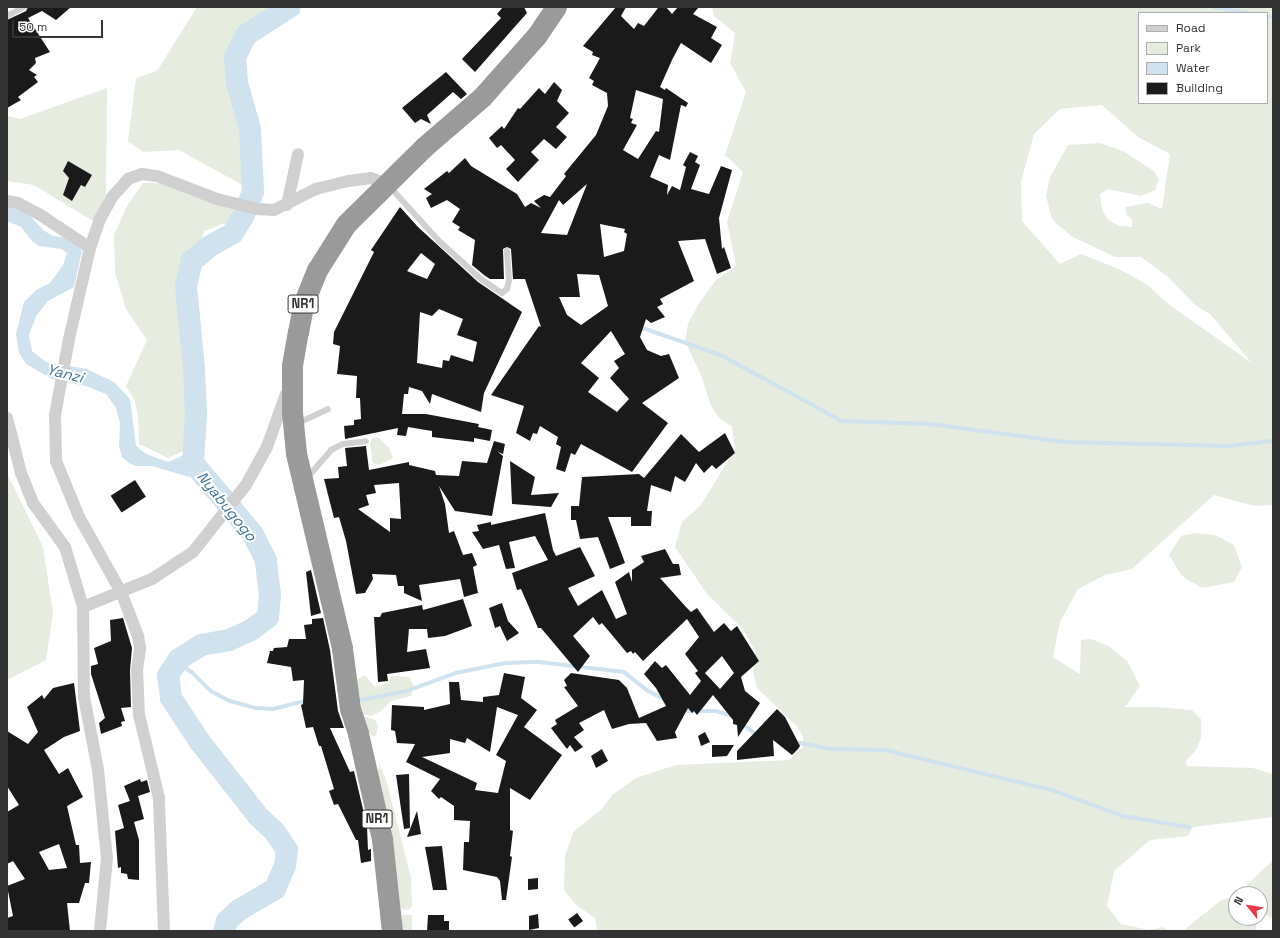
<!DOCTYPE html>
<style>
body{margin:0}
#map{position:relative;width:1280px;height:938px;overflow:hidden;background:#fff;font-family:"Space Grotesk",sans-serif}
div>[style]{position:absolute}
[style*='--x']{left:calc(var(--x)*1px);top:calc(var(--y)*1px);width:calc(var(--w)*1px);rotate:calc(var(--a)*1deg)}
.green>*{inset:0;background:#e6ecdf;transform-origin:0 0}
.water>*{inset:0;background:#cfe2ee}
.stream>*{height:3.5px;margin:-1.75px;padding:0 1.75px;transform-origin:1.75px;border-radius:1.75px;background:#cfe2ee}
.river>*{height:22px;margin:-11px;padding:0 11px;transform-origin:11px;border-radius:11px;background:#cfe2ee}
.building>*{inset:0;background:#1a1a1a;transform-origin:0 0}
.lane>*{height:6px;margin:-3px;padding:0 3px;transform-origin:3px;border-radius:3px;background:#d0d0d0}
.street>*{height:12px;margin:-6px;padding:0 6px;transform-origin:6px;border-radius:6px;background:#d0d0d0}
.highway>*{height:21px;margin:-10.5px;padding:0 10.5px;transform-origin:10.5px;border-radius:10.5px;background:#9a9a9a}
span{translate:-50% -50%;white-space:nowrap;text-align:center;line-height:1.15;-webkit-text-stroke:4px #fff;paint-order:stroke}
.shield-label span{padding:1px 3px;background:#fff;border:1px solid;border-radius:3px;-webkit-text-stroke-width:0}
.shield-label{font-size:13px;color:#333;font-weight:700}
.water-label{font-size:15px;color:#3f7597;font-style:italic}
.frame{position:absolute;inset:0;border:8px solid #333;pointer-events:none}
.legend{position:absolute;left:1138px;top:12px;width:130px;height:92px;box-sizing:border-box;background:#fff;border:1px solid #adadad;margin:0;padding:5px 7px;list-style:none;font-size:12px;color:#333}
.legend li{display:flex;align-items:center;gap:8px;height:20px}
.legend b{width:20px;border:1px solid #adadad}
.north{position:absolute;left:1228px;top:886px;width:40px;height:40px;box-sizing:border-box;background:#fff;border:1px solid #adadad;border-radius:50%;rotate:300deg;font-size:11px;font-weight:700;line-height:16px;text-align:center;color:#333}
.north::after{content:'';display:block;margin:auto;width:14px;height:18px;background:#e63946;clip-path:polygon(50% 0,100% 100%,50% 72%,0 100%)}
.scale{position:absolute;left:12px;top:20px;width:91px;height:18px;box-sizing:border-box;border:2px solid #333;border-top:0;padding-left:5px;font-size:12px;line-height:14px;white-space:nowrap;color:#333;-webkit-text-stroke:3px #fff;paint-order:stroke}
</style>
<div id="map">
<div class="green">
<div style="clip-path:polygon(197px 7px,282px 7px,260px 18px,242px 32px,230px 56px,229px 85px,247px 132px,248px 188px,179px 150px,143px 152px,128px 141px,136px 78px,157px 71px)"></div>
<div style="clip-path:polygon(evenodd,712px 7px,1273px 7px,1273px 505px,1254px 506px,1214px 495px,1132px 569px,1105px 575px,1078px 589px,1060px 622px,1053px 657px,1080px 674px,1081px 640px,1091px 639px,1109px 646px,1128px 662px,1140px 686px,1125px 707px,1156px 707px,1192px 710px,1201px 719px,1201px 738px,1196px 750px,1186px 761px,1187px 766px,1253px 768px,1273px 774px,1273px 817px,1193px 827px,1188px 836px,1150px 840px,1114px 871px,1107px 906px,1121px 924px,1149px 930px,1163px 927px,1169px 931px,597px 931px,595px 918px,575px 904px,564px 890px,565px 856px,574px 831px,601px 810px,612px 795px,636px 778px,676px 765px,789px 760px,803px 747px,803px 737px,797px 726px,757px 688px,753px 671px,755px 651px,743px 629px,707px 594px,675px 547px,682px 522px,701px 505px,735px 449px,732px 426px,720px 419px,711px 406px,701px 375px,685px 341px,688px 324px,699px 303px,716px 280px,736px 266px,727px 222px,743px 172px,725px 155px,746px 92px,730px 63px,735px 33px,714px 16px,712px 7px,1139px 13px,1267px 13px,1267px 103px,1139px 103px,1139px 13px,712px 7px,1102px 105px,1138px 137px,1170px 154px,1162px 209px,1148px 203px,1125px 207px,1127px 215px,1132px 219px,1132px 227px,1119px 226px,1107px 219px,1102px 209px,1100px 194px,1108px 189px,1141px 196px,1155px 190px,1159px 180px,1154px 171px,1123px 151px,1100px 143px,1068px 145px,1050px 177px,1046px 196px,1052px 219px,1071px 236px,1115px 257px,1141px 257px,1168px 277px,1195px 305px,1210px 314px,1252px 363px,1171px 306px,1146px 284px,1119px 269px,1081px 254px,1060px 264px,1022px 221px,1021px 182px,1034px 134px,1060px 109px,1102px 105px)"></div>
<div style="clip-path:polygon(107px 88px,106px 195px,93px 221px,34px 185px,7px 181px,8px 116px,20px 119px)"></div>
<div style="clip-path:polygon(143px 183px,163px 183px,241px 210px,232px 221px,204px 231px,199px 247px,188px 257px,182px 288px,188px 317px,192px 425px,190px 448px,168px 458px,139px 444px,138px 417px,135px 401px,126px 386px,147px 340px,126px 309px,115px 272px,114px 235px,127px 206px)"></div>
<div style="clip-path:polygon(378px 437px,389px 448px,393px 458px,379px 465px,373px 463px,370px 444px,372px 438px)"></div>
<div style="clip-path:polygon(7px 473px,43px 547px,53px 613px,46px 660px,7px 680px)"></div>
<div style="clip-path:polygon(1196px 533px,1215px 535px,1234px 545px,1242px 567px,1234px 582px,1202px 588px,1182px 576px,1169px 555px,1181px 536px)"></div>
<div style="clip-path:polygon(365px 675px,375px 687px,388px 683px,392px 676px,409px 677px,414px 686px,411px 696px,391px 701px,381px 711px,371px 716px,363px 714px,356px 680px)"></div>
<div style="clip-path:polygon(364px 716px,375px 720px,378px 726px,376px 736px,372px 736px,367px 730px)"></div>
<div style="clip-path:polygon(380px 766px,386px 779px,411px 878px,412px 905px,410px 909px,406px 910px,401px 909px,394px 850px,377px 772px)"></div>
<div style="clip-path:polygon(1273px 860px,1273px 920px,1260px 910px,1260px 894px,1245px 894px,1244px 891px,1246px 886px)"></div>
<div style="clip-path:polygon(1234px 897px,1236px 918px,1256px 918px,1256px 931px,1183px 931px,1221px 900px)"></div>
<div style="left:412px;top:915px;width:16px;height:10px;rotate:90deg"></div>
</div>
<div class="water">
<div style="clip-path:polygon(7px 205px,26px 211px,43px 230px,53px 236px,70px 238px,82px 251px,74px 287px,48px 301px,36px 316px,29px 335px,32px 351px,46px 362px,87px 369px,114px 382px,130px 399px,136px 446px,146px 454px,168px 462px,187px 454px,193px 463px,189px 477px,152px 466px,136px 466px,129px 463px,122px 457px,119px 446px,120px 423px,116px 408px,106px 394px,86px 386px,52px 379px,26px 364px,19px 353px,16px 334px,24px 302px,36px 290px,50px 283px,63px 265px,67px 253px,61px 249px,39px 246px,32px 241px,21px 227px,7px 221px)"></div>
</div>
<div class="stream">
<div style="--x:1214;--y:7;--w:35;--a:10"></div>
<div style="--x:1267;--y:16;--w:6;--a:9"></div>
<div style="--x:640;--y:327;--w:86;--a:19.1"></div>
<div style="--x:721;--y:355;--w:138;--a:28.6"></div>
<div style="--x:842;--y:421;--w:88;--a:2"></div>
<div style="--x:930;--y:424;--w:136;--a:7.6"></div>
<div style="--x:1065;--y:442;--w:164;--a:1.4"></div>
<div style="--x:1229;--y:446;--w:44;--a:-6.5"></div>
<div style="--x:176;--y:662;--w:19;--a:32"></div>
<div style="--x:192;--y:672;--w:27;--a:45"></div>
<div style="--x:211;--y:691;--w:21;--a:28"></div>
<div style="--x:230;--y:701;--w:27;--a:15"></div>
<div style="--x:256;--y:708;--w:17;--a:3"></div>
<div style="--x:273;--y:709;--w:36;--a:-14"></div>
<div style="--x:355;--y:701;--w:53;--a:-10.9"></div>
<div style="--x:407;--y:691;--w:52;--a:-20.2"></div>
<div style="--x:456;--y:673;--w:50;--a:-11.5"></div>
<div style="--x:505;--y:663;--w:34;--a:-2"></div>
<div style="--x:539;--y:662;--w:86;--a:6.7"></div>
<div style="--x:624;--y:672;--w:29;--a:38"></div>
<div style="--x:647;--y:690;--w:19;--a:28"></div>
<div style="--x:684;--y:709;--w:5;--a:22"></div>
<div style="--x:689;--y:711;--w:27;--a:0"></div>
<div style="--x:716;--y:711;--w:17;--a:17"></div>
<div style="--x:742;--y:723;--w:19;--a:39"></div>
<div style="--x:795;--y:742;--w:37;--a:11"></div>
<div style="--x:831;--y:749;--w:54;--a:1.1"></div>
<div style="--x:885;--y:750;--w:172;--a:13.5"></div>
<div style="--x:1052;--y:790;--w:76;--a:20.1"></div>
<div style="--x:1123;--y:816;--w:67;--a:9.5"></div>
</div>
<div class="river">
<div style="--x:224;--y:931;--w:10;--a:-73"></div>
<div style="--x:227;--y:921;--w:16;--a:-43"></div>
<div style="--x:239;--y:910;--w:42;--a:-30.3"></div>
<div style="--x:275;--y:889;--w:25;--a:-67"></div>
<div style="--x:285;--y:866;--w:16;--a:-83"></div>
<div style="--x:287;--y:850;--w:23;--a:-124"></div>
<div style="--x:274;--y:831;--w:22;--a:-137"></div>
<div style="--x:258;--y:816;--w:94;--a:-128.1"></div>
<div style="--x:200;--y:742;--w:53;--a:-123.4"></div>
<div style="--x:171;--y:698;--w:23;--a:-97"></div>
<div style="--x:168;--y:675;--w:19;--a:-55"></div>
<div style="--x:179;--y:659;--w:26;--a:-32"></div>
<div style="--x:201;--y:645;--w:28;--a:-10"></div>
<div style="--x:229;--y:640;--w:24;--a:-24"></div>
<div style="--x:251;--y:630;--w:21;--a:-37"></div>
<div style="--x:268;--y:617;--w:22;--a:-85"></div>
<div style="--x:270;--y:595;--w:35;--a:-97"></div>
<div style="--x:266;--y:560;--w:29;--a:-117"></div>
<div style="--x:253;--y:534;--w:93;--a:-130.2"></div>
<div style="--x:193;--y:463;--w:49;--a:-86.5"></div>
<div style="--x:196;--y:414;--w:46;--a:-92.5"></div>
<div style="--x:194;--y:368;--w:82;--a:-95.6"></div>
<div style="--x:186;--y:286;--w:26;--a:-77"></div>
<div style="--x:192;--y:261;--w:23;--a:-40"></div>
<div style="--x:210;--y:246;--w:26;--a:-29"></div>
<div style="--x:233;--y:233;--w:21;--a:-59"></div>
<div style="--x:244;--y:215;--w:25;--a:-69"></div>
<div style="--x:253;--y:192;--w:63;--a:-92.7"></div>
<div style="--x:250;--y:129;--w:48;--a:-105.8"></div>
<div style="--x:237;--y:83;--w:26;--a:-94"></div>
<div style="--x:235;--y:57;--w:25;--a:-63"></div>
<div style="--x:246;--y:35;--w:52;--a:-32.5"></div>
</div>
<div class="building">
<div style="clip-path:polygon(28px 7px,71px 7px,56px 20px,42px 11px,28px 18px,50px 52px,35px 58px,36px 63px,29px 70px,37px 75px,34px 77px,38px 82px,18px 97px,21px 100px,7px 108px,7px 20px,26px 11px)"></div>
<div style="clip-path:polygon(503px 7px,524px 7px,527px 13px,475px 72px,462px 59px,501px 18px,497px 14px)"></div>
<div style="clip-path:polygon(evenodd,616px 7px,626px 7px,621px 16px,634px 29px,638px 23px,644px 26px,658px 8px,662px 7px,666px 7px,672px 14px,678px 7px,699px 7px,693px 14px,717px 27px,711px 38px,722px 45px,711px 63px,681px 43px,672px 60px,660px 87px,665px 90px,666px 88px,688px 103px,686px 107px,681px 105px,670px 160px,659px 155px,650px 177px,668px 185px,667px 195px,672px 186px,680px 190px,686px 167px,683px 165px,690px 152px,698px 156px,695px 162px,700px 165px,691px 189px,709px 194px,721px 166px,732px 170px,719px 218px,722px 249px,724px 247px,731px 268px,717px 274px,705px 239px,678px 241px,694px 281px,660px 299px,663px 304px,657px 307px,665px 317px,651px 323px,646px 319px,640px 337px,647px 350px,661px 356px,669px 354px,679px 378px,642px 403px,668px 423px,632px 472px,581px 444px,575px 455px,571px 453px,565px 472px,556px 469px,561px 447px,556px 444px,558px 437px,540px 426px,537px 434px,533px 433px,530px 441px,516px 433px,524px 406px,491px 395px,539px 326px,541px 327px,525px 279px,513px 279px,511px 249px,507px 247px,503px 249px,504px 279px,490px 279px,484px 275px,472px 265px,475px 240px,458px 230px,460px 227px,452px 222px,460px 209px,447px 200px,431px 208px,426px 198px,432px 194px,424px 189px,447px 171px,449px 173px,465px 158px,471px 166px,517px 194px,525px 207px,531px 203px,541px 208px,534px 201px,544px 195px,550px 197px,566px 176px,564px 174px,596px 135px,608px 106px,607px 93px,592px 85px,594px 81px,589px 78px,600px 58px,592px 55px,593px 52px,583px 46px,616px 7px,636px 90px,663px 99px,659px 132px,656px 131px,638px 159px,623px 150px,637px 125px,631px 123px,633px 119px,630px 118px,636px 90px,616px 7px,587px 184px,567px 235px,541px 233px,559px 200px,563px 205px,587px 184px,616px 7px,600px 224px,625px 229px,624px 232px,627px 234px,624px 251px,604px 257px,600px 224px,616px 7px,577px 274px,599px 275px,608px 306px,581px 325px,567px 315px,559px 297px,580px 297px,577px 274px,616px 7px,611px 331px,625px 354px,614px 361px,619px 368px,610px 378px,629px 399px,617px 412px,588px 392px,599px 378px,581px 363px,611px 331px)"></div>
<div style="clip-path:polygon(446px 72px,467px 94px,461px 99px,453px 92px,427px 115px,431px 124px,421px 119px,415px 123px,402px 108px)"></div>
<div style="clip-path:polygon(554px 82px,562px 90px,557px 101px,569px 113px,556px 127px,567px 137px,556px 149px,544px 139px,531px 152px,539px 160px,518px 182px,506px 169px,515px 160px,501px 145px,497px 148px,489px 138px,502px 126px,504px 129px,518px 108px,520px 109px,539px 88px,545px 94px)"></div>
<div style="clip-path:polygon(68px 161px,92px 175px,85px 187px,81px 185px,72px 201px,63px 195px,69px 178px,63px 171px)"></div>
<div style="clip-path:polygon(evenodd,400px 207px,418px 227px,478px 282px,522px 312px,484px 393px,481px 412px,432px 394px,430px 404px,422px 391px,409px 387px,408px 394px,404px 394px,402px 414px,426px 414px,479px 424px,478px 427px,492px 430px,490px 441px,474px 438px,474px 442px,432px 437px,432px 431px,408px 427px,406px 436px,397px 435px,398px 428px,345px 439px,344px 426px,354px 425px,354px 420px,361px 419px,360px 398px,356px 398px,357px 376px,337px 374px,340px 346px,333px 344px,334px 332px,374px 252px,371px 250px,400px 207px,421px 253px,435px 264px,427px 279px,407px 271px,421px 253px,400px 207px,439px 309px,463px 319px,457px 335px,477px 342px,473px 362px,451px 355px,449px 361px,443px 360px,442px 368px,417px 363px,420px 312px,432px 316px,439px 309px)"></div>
<div style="clip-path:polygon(725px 433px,735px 453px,716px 469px,712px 465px,704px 473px,696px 463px,685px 482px,675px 476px,671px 492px,651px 485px,647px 511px,652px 511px,651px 526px,631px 526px,631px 517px,608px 517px,625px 563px,610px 569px,598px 537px,580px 539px,576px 520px,571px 520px,571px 506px,579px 506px,582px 477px,639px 474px,644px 478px,681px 434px,699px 452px)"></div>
<div style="clip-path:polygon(evenodd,494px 441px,505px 444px,503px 454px,498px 452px,503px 456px,492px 516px,455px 511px,439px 486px,445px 504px,449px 533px,454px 531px,463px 555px,472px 553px,477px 565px,473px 567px,478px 593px,464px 597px,460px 579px,419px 585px,422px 601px,404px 593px,404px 586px,398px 586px,396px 575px,372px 574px,373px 579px,365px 593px,356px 594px,346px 541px,339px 517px,334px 518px,324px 479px,339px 478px,338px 467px,347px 466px,345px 448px,366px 446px,369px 470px,409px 462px,409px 465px,435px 471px,436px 475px,459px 476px,462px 461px,487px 463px,494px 441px,399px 483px,401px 519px,390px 518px,390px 532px,358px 509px,369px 505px,366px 495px,376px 493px,374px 485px,399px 483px)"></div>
<div style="clip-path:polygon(510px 461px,535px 477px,531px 495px,559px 493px,551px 507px,512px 504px)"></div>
<div style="left:135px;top:480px;width:20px;height:29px;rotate:57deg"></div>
<div style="clip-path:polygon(evenodd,545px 513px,553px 550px,556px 556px,580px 547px,595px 576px,568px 588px,578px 606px,602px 590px,616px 619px,627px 614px,615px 582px,629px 572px,632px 582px,632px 570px,644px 562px,641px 556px,665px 549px,673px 564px,679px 564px,681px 575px,660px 578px,686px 607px,691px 612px,697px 608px,714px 632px,724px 623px,731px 631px,737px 626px,759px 661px,741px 677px,745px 691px,760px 703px,738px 737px,737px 725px,733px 724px,733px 720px,713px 695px,697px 715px,694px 711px,692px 713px,688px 708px,675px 732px,677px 738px,657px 741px,646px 723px,629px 724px,612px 729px,604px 710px,579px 723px,584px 730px,574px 737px,583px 747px,575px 752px,570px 745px,567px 749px,551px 728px,557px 724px,555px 720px,578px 706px,564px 687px,567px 686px,564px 680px,571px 673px,619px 680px,627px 688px,639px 718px,666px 706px,656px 688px,644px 674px,655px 661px,662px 668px,666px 665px,690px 695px,701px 681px,695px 673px,698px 671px,685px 654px,699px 637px,687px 619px,643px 661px,635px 652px,633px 654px,631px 651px,627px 653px,602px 623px,599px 625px,593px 617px,573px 636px,590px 656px,578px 672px,541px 628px,538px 628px,521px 589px,517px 590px,512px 573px,548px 560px,535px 536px,509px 542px,515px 568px,506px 569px,499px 545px,483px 549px,472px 532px,479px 531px,477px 525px,491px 522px,491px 525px,545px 513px,722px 656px,734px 673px,720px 689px,705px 673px,722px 656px)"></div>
<div style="clip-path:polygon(311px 570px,321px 613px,311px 616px,306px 572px)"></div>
<div style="clip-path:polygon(463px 599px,472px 626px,445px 636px,428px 638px,427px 629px,409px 629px,407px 652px,426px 649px,430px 668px,387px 674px,388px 681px,378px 682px,374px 617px,380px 617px,382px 613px,422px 605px,423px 610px)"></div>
<div style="clip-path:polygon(502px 603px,508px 621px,519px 633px,507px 641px,500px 626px,495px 628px,489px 608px)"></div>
<div style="clip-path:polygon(123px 618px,132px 648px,130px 670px,131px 707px,121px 708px,125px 721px,121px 722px,122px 726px,101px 734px,99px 723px,105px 718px,91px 674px,91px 666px,98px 664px,94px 648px,111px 641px,110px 620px)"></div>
<div style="clip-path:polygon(323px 618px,330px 650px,338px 711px,344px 728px,330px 728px,350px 772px,354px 771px,367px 826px,368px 850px,371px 849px,371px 861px,361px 863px,358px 840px,356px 840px,338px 804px,334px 805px,329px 791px,334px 789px,321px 746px,319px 746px,313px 727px,306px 728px,301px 705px,303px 704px,304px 680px,293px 681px,291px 667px,267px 663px,270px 651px,273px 651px,274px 648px,287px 647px,289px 639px,306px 639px,304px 625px,312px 624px,312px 619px)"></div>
<div style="clip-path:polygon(evenodd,504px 673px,525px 677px,521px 698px,537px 710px,524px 727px,562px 755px,530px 800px,510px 788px,510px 830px,513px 831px,510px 856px,512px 857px,506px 900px,502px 900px,500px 881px,497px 877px,463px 870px,464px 842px,469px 842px,470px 821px,454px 820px,454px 806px,441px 797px,439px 799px,431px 791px,440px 779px,406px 762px,415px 744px,397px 743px,395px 731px,391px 730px,392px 705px,424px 707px,424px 710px,450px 704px,449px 682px,459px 682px,461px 700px,483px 702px,483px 697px,499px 695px,504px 673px,497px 707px,518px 715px,496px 755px,506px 761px,498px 793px,475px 790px,477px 783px,422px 757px,450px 753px,450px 739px,465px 743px,467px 738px,490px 752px,497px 707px)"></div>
<div style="clip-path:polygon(evenodd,74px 683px,80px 731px,64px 737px,44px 750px,59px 774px,68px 768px,83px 797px,67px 806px,76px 845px,79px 845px,80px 863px,91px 862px,89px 883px,85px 883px,79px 903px,67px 903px,70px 931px,7px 931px,7px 918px,13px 916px,7px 886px,25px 879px,13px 861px,7px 864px,7px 812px,19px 805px,7px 786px,7px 731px,28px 744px,38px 732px,27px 707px,42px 695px,44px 699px,53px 688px,74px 683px,59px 844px,67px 868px,49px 870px,39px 852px,59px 844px)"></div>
<div style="clip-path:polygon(777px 709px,785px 717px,800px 746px,798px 749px,792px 755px,773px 740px,774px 756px,737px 760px,737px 751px)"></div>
<div style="clip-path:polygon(705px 732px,710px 742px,701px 746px,698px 736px)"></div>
<div style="clip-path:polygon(712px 745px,734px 745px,727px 756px,712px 757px)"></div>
<div style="clip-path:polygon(602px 749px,608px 761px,596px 768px,591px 756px)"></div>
<div style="clip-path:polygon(409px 774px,410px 828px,404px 829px,396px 775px)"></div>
<div style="clip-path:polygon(140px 779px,141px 782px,147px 780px,150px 792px,138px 796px,144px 819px,134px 822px,139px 840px,139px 880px,128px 879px,127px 874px,121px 873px,121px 867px,118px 868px,115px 831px,124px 828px,118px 805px,130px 801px,124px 786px)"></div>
<div style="clip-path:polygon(417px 811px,421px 834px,407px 837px)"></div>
<div style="clip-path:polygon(442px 846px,447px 890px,433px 890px,425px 847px)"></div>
<div style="clip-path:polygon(538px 878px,538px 889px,528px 890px,528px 879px)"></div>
<div style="left:577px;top:913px;width:10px;height:11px;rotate:53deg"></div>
<div style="clip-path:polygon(538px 914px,539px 928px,529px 930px,529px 916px)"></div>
<div style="clip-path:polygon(428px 915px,444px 915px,444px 921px,449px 921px,449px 931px,427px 931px)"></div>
</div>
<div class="lane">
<div style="--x:7;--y:16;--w:19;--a:-28"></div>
<div style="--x:389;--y:186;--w:74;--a:47.7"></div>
<div style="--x:439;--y:241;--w:57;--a:42.1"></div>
<div style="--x:481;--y:279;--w:25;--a:34"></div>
<div style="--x:502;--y:293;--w:6;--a:-39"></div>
<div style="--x:507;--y:289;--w:9;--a:-77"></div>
<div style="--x:509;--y:280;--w:29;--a:-94"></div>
<div style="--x:296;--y:424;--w:35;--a:-25"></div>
<div style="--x:307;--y:478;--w:37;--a:-49"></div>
<div style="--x:331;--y:450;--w:13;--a:-27"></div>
<div style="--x:343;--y:444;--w:23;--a:-7"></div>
</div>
<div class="street">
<div style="--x:7;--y:201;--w:11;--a:10"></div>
<div style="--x:18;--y:203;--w:24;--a:28"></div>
<div style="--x:39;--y:214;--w:61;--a:33.7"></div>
<div style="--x:287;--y:205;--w:52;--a:-77.8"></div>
<div style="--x:7;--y:418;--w:57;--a:75.7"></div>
<div style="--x:21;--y:473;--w:32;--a:68"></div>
<div style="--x:33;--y:503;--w:54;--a:54"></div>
<div style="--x:65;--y:547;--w:63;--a:73.3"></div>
<div style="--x:83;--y:607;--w:90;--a:89.4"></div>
<div style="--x:84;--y:697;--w:74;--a:79.1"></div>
<div style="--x:98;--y:770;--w:88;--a:84.2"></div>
<div style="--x:107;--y:858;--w:73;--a:95.5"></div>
<div style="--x:83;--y:607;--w:74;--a:-22.1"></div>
<div style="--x:152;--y:579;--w:49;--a:-33.4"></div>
<div style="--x:193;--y:552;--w:85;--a:-51.7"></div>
<div style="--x:246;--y:485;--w:43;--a:-61.1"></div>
<div style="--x:267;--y:447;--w:56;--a:-70.3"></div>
<div style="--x:164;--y:931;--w:133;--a:-92.2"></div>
<div style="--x:159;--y:798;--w:85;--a:-103.5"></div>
<div style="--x:139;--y:715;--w:45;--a:-92.5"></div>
<div style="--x:137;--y:670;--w:22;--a:-82"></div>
<div style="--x:140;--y:648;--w:12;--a:-99"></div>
<div style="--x:138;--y:636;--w:47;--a:-111.1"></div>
<div style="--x:121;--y:592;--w:86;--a:-119.2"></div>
<div style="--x:79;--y:517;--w:61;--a:-112.3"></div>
<div style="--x:56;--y:461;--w:46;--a:-91.2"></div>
<div style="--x:55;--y:415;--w:77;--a:-79.6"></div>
<div style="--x:69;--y:339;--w:93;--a:-77"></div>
<div style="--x:90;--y:248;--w:31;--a:-71"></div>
<div style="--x:100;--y:219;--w:25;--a:-61"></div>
<div style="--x:112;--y:197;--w:24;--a:-48"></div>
<div style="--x:128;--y:179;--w:15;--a:-20"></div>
<div style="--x:142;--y:174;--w:15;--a:8"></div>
<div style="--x:157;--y:176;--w:64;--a:21"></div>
<div style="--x:217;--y:199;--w:41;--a:14"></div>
<div style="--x:257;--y:209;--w:17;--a:3"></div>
<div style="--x:274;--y:210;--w:47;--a:-26.6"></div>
<div style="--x:316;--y:189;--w:34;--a:-14"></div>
<div style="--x:349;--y:181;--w:22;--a:-8"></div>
<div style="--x:371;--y:178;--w:16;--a:22"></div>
</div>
<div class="highway">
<div style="--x:392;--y:931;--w:93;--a:-96.2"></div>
<div style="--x:382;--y:839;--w:109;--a:-102.8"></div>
<div style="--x:358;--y:733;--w:25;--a:-108"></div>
<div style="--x:350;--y:709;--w:62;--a:-97.5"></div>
<div style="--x:342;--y:648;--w:200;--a:-103.3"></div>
<div style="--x:296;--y:453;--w:41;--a:-95.6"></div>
<div style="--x:292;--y:412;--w:47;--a:-90"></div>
<div style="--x:292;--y:365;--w:34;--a:-80"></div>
<div style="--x:298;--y:332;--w:31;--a:-79"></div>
<div style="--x:304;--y:302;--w:35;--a:-68"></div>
<div style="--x:317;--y:270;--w:54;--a:-57.8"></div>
<div style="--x:346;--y:224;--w:110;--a:-44.6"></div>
<div style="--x:424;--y:147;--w:77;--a:-40.8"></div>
<div style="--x:482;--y:97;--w:83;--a:-48.4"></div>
<div style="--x:537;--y:35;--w:34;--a:-56"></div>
</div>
<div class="shield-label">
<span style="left:303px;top:304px">NR1</span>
<span style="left:377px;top:819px">NR1</span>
</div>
<div class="water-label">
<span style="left:65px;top:373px;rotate:14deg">Yanzi</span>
<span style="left:227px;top:506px;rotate:51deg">Nyabugogo</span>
</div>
<div class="frame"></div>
<ul class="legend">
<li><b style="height:5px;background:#d0d0d0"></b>Road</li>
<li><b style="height:11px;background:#e6ecdf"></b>Park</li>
<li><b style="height:11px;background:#cfe2ee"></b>Water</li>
<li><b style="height:11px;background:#1a1a1a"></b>Building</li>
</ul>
<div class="north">N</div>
<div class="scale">50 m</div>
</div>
